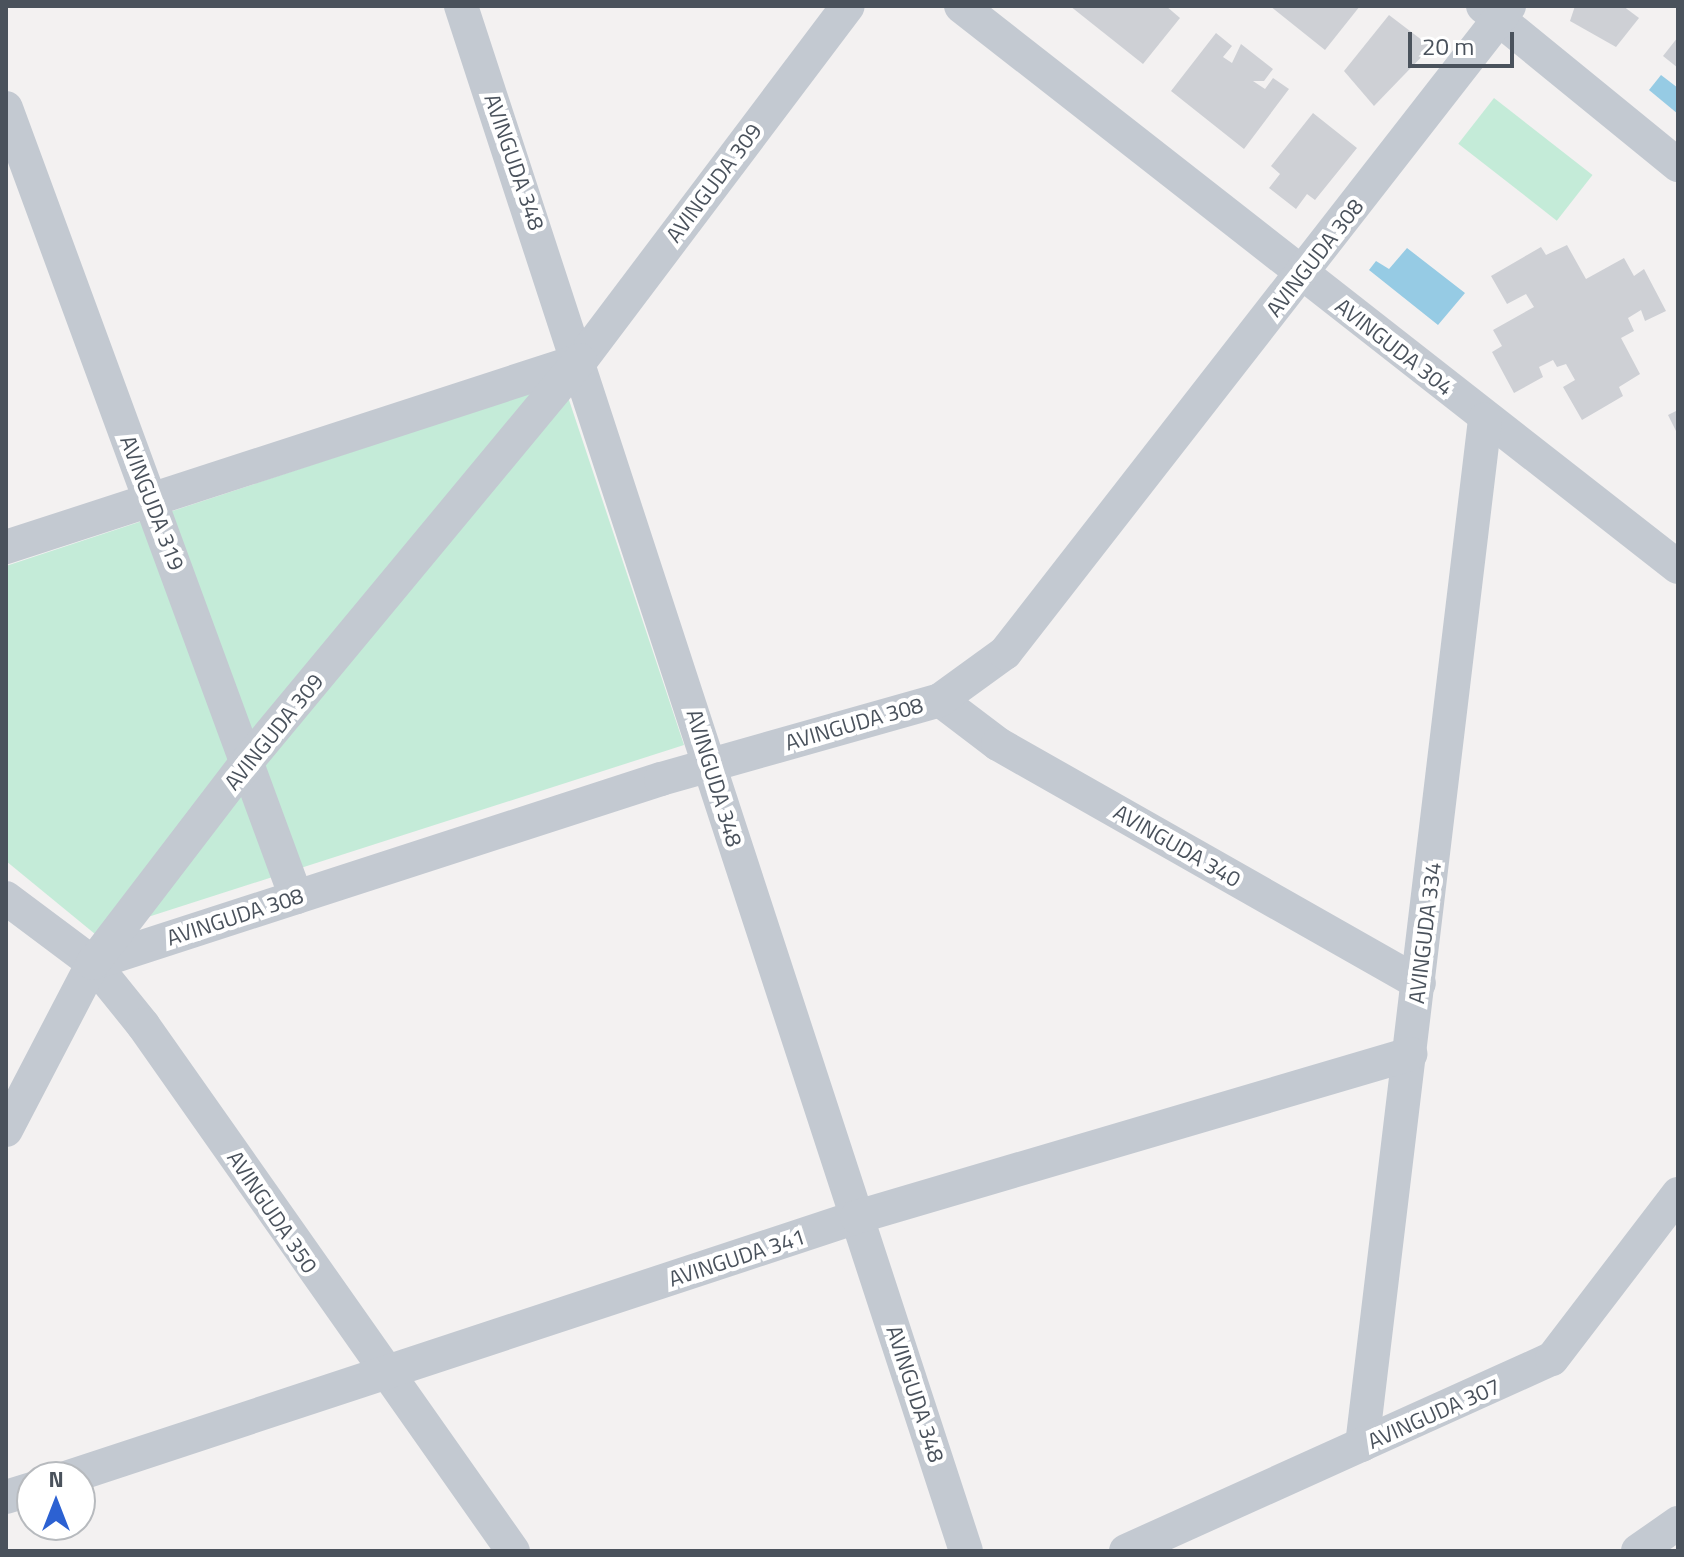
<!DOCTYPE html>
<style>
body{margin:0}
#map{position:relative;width:1684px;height:1557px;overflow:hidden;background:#f3f1f1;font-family:"Titillium Web",sans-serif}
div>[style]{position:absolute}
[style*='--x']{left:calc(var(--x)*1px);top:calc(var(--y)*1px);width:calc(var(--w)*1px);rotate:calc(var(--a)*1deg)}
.green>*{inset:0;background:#c4ebd8;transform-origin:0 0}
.water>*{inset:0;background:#96cbe4}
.building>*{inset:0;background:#ced0d5}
.minor>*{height:34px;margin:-17px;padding:0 17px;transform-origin:17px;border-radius:17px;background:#c3c9d1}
span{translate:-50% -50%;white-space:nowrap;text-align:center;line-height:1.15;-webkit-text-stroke:8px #fff;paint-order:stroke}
.street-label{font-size:22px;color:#4a525c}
.frame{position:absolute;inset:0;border:8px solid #4a525c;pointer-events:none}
.north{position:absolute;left:16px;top:1461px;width:80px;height:80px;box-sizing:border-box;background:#fff;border:2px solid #b7babe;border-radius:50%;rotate:0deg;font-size:22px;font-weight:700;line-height:32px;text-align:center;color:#4a525c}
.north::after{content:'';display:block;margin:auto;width:28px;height:36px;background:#2c61d2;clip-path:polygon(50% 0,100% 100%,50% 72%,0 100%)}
.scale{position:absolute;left:1408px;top:32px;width:106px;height:36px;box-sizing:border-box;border:4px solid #4a525c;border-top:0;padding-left:10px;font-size:24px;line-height:28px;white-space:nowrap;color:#4a525c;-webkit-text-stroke:6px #fff;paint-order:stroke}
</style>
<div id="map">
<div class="green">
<div style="left:1494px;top:98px;width:125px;height:58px;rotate:38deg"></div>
<div style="clip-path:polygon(563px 382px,684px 745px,95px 934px,6px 861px,6px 566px)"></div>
</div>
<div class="water">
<div style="clip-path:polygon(1661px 75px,1678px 88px,1678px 114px,1649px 90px)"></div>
<div style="clip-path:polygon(1407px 248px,1465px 293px,1438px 325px,1369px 270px,1376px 261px,1389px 269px)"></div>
</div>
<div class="building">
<div style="clip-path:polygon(1070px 6px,1166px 6px,1180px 18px,1143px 64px)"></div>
<div style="clip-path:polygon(1270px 6px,1360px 6px,1325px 50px)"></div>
<div style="clip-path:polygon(1575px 6px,1623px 6px,1639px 18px,1616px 47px,1570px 21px)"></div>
<div style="clip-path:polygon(1389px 15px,1431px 47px,1374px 106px,1344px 71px)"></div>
<div style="clip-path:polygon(1216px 33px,1232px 46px,1223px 57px,1232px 63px,1241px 44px,1273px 69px,1264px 81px,1253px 81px,1265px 89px,1273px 78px,1289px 89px,1244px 149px,1171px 91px)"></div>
<div style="clip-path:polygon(1678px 37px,1678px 68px,1663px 56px)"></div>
<div style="clip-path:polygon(1313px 113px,1357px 148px,1315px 200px,1307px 194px,1296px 209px,1269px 188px,1280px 174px,1271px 166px)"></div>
<div style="clip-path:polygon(1567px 245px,1586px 279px,1624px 258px,1634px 276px,1644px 269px,1666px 311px,1645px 321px,1641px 310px,1628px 318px,1634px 331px,1621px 338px,1640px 374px,1619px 387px,1623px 396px,1582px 420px,1563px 387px,1575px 380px,1566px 364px,1557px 367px,1553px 360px,1539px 367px,1543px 377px,1514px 393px,1492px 352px,1502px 346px,1493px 330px,1534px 307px,1526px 294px,1507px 304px,1491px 276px,1541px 247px,1546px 255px)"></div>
<div style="clip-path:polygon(1678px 410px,1678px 435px,1668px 415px)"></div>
</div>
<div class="minor">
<div style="--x:461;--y:6;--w:1625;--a:71.9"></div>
<div style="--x:961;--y:6;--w:910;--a:38.04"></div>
<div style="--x:1483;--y:6;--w:252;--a:39.2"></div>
<div style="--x:6;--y:108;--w:841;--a:69.82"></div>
<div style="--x:6;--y:547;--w:605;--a:-18.02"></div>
<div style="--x:581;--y:360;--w:443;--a:-53"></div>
<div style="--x:940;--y:700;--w:73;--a:37.2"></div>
<div style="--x:998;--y:744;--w:484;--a:29.6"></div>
<div style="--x:6;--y:898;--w:109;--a:36.8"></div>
<div style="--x:93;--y:963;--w:80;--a:51.1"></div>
<div style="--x:143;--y:1025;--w:643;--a:54.88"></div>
<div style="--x:93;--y:963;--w:597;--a:-17.95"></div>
<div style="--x:661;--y:779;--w:290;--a:-15.8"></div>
<div style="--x:940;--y:700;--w:80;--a:-35.9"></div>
<div style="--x:1005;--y:653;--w:820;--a:-52.08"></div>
<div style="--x:6;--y:1130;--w:188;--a:-62.5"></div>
<div style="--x:93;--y:963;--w:258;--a:-52.6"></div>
<div style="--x:250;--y:758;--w:517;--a:-50.34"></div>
<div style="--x:1362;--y:1445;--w:1033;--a:-83.16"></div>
<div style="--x:69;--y:1477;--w:830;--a:-18.26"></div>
<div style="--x:857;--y:1217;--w:577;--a:-16.42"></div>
<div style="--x:6;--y:1497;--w:27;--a:-17"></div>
<div style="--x:1126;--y:1551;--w:467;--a:-24.3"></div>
<div style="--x:1552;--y:1359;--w:208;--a:-52.6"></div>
<div style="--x:1638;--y:1551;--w:49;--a:-35"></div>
</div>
<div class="street-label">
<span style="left:514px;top:162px;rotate:71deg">AVINGUDA 348</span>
<span style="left:714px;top:183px;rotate:-53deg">AVINGUDA 309</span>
<span style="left:1315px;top:258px;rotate:-52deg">AVINGUDA 308</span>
<span style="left:1394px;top:347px;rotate:38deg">AVINGUDA 304</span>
<span style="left:152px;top:503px;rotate:69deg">AVINGUDA 319</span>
<span style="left:854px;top:724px;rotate:-16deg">AVINGUDA 308</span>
<span style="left:274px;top:732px;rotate:-51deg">AVINGUDA 309</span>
<span style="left:714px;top:778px;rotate:73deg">AVINGUDA 348</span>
<span style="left:1177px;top:846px;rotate:30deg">AVINGUDA 340</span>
<span style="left:235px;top:917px;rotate:-18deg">AVINGUDA 308</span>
<span style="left:1425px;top:933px;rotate:-83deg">AVINGUDA 334</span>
<span style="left:272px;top:1212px;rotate:56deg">AVINGUDA 350</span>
<span style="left:737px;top:1258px;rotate:-18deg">AVINGUDA 341</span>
<span style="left:915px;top:1394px;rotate:72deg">AVINGUDA 348</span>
<span style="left:1434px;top:1414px;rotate:-24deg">AVINGUDA 307</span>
</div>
<div class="frame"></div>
<div class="north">N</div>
<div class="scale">20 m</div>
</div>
